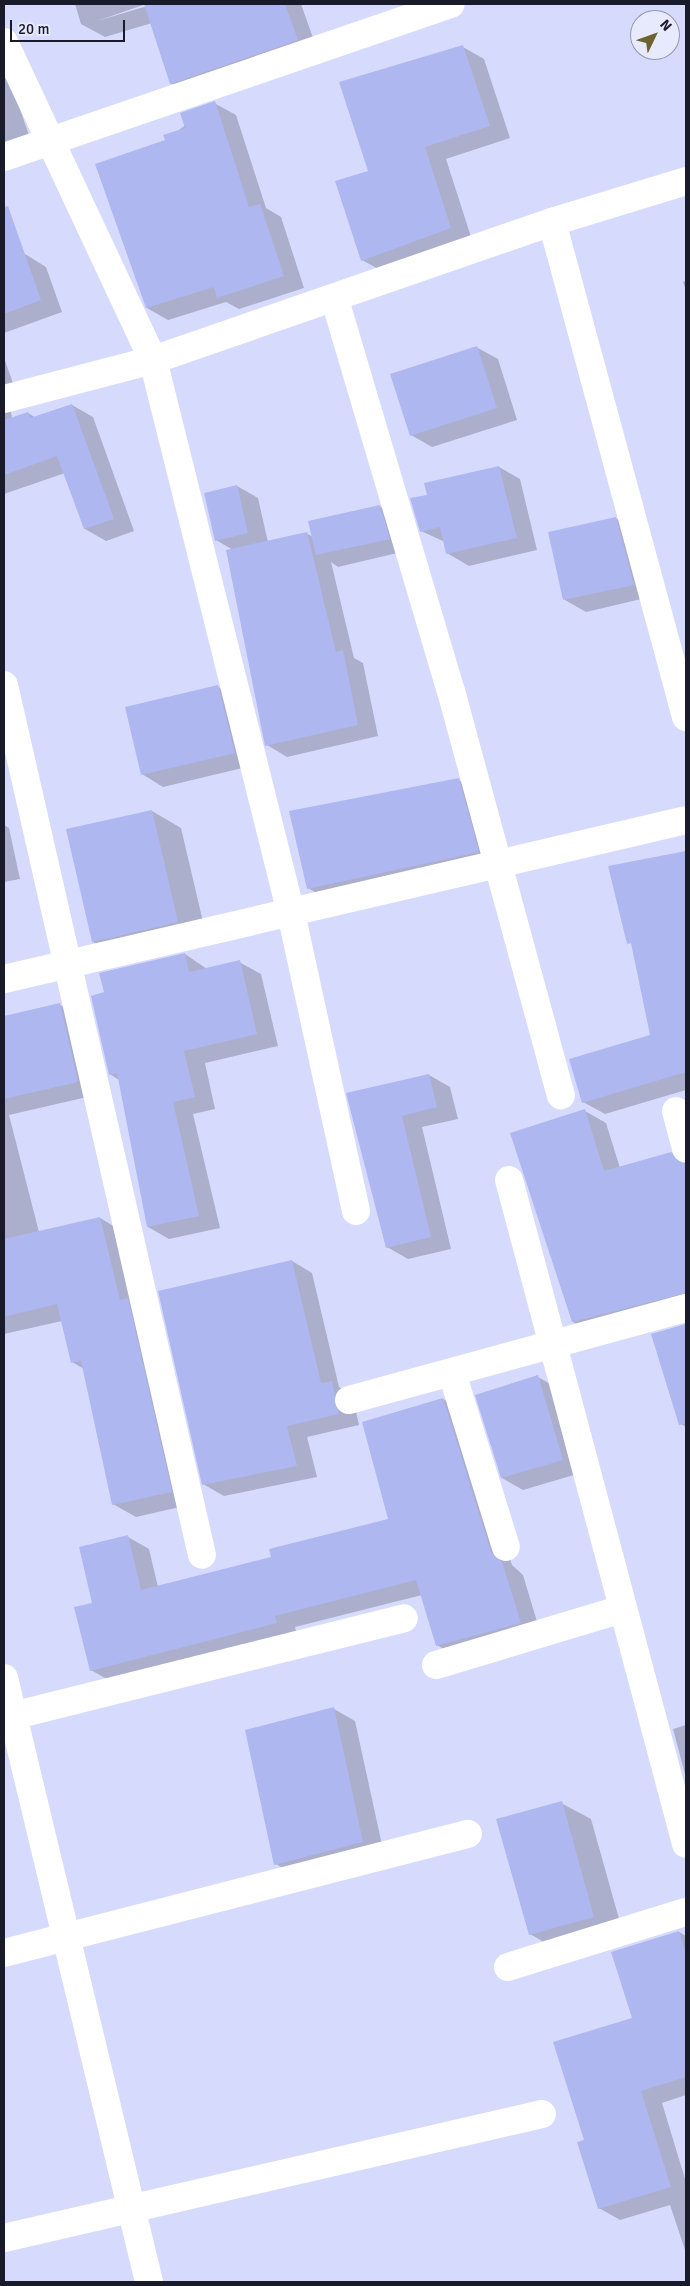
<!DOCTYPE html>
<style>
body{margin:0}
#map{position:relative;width:690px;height:2286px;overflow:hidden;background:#d6dbfe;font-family:Signika,sans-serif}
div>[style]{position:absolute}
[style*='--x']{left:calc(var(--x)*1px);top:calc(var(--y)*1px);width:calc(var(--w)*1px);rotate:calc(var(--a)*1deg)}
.shadow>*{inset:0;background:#0003}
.building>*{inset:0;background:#afb7f1}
.minor>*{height:28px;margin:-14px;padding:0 14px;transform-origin:14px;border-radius:14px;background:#fff}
span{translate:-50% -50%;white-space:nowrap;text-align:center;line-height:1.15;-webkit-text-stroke:4px #e7eafc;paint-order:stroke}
.frame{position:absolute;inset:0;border:5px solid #191b2a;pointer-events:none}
.north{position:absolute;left:630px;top:10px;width:50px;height:50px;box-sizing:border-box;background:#e7eafc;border:1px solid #9597a8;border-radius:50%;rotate:48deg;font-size:14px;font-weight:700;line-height:20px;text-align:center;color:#191b2a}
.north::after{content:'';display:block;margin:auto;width:18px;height:22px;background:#6d6330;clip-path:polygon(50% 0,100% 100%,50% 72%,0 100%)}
.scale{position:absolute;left:10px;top:20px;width:115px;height:22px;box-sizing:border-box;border:2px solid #191b2a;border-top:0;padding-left:6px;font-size:15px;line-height:18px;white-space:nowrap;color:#191b2a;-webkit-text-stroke:4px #e7eafc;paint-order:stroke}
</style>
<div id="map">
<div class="shadow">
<i style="clip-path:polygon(75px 4px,146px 4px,97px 21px,154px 4px,301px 4px,318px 52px,192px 95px,171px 83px,152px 23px,105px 37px,81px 24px)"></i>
<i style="clip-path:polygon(463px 47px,484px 59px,510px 138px,446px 159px,472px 240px,384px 272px,362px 260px,370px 171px)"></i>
<i style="clip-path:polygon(4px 63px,32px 144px,4px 154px)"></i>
<i style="clip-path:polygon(214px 103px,236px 115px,266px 208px,281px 217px,304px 288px,239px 309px,226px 302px,168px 320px,147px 308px,166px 140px)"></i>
<i style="clip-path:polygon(25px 254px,46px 267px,62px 312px,4px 333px,4px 261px)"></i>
<i style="clip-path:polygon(686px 281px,686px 291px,683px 282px)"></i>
<i style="clip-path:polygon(476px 347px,498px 359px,517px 420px,432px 447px,411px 435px)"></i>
<i style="clip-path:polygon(4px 358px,18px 397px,10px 407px,12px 419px,28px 413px,36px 418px,72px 405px,93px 417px,134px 531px,106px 541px,85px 529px,65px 473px,4px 494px)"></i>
<i style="clip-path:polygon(499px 467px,520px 479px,537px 550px,469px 566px,447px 553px,445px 542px,421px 531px,428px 496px)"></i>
<i style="clip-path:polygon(237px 486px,258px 498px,268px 542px,306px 533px,313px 537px,379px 506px,401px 519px,410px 550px,338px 567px,331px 562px,354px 658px,363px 663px,378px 736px,287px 757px,267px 745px,233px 550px,216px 540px)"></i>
<i style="clip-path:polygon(615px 518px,636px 530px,654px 596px,586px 612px,565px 600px,549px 533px)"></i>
<i style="clip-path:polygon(218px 687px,239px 699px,255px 765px,163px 787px,142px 774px)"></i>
<i style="clip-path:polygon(458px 780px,484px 794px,503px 866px,333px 903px,308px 888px,290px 812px)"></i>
<i style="clip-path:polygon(152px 811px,181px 828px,207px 939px,122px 958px,93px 942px)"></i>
<i style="clip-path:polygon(4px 825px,9px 828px,20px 879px,4px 882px)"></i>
<i style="clip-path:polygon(686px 852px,686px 1090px,605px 1114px,583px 1102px,651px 1036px,632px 945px,609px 867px)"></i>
<i style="clip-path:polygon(185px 954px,207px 969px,239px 962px,261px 974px,278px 1046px,205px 1063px,215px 1109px,193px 1114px,220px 1228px,169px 1239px,148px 1227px,119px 1080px,110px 1074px,105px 993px)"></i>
<i style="clip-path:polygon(60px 1005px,83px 1018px,100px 1094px,9px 1115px,39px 1232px,100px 1218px,122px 1231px,193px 1504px,136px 1517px,113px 1504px,84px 1369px,72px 1362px,62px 1321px,4px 1334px,4px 1019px)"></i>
<i style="clip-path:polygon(429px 1075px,450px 1087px,458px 1119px,422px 1127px,451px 1249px,408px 1259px,387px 1247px,348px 1094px)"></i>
<i style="clip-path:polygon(585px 1111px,606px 1123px,620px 1168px,670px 1153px,686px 1162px,686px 1310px,594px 1334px,573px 1322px)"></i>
<i style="clip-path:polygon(292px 1261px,312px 1273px,339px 1387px,352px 1394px,359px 1425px,307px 1437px,317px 1477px,224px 1496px,203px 1484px)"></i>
<i style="clip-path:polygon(686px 1324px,686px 1427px,679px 1423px,652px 1335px)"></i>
<i style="clip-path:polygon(538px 1377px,559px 1389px,584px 1472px,523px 1490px,502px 1478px)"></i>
<i style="clip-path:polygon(443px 1399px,464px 1411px,512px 1565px,523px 1575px,541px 1635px,458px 1657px,437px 1645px,422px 1595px,295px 1627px,297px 1635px,112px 1682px,91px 1670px,93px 1604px,128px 1537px,149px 1549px,158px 1587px,272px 1558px,390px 1520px)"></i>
<i style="clip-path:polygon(334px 1709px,355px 1721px,384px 1854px,297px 1877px,276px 1864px)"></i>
<i style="clip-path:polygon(686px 1725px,686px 1778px,673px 1729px)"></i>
<i style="clip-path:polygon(561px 1803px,591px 1819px,623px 1933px,559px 1951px,530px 1934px)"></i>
<i style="clip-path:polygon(679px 1932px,686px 1936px,686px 2095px,662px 2103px,686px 2182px,686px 2253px,670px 2205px,620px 2220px,599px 2208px,585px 2141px,633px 2019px)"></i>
</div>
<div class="building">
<i style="clip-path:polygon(144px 4px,285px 4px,298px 40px,170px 84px)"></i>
<i style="clip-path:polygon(463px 45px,490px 126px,425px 147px,451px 228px,361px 261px,335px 181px,368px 171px,339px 82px)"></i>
<i style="clip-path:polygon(215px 101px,249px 207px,260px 204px,284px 276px,217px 298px,214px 287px,146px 308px,95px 164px,165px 140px,163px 135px,185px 128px,180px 113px)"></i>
<i style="clip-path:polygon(8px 206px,41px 300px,4px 314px,4px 207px)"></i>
<i style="clip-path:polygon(477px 346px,497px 408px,410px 436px,390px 374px)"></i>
<i style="clip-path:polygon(72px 404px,114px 519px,84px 529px,57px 456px,4px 475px,4px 420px,28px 412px,30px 418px)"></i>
<i style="clip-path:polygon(499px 466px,517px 538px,446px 554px,440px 527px,420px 532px,410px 498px,427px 495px,424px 483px)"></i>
<i style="clip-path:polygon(237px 485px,248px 533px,215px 541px,204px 493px)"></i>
<i style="clip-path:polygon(380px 505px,390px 539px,316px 555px,308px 521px)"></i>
<i style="clip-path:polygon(616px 517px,634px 585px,563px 600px,548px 532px)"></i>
<i style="clip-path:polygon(307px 532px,336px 652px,343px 650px,358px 725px,265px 746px,226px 550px)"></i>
<i style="clip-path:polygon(218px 685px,235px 753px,141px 775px,125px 707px)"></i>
<i style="clip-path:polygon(459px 778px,479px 852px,307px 889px,289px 811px)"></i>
<i style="clip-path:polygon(152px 810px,178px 922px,92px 942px,66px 829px)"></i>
<i style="clip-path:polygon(686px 851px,686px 1072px,582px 1103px,569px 1059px,650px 1035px,631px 943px,627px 944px,608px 866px)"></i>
<i style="clip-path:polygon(185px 953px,189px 972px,240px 960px,257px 1034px,184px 1051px,195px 1097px,173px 1102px,199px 1216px,147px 1227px,117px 1073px,109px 1075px,91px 996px,104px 992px,99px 973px)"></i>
<i style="clip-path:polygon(60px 1003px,78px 1082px,4px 1099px,4px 1016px)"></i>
<i style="clip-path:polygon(429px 1074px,437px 1107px,402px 1116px,431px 1237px,386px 1248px,346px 1093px)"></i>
<i style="clip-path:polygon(585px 1109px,604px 1171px,671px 1152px,685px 1164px,686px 1293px,572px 1322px,510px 1133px)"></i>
<i style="clip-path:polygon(100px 1217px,120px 1300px,128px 1298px,172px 1492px,112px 1505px,81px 1361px,71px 1363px,57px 1304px,4px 1317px,4px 1239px)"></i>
<i style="clip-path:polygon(292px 1260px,321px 1383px,332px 1381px,339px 1414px,287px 1426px,297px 1466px,202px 1485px,158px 1291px)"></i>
<i style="clip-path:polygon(686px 1324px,686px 1424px,679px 1425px,651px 1334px)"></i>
<i style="clip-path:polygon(538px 1375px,563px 1460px,501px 1478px,475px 1395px)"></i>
<i style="clip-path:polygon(443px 1398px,491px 1552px,502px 1562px,521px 1623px,436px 1646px,416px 1580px,275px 1616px,277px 1623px,90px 1671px,74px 1607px,92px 1603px,79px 1547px,128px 1535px,141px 1590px,271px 1557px,269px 1549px,388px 1519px,362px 1422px)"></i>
<i style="clip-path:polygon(334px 1707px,363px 1842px,274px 1865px,245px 1730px)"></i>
<i style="clip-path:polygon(562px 1801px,594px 1917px,529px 1935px,496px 1819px)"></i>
<i style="clip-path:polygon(679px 1931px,686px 1954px,686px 2077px,641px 2091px,671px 2187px,598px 2209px,577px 2142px,584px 2140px,553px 2042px,632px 2018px,611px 1952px)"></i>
</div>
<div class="minor">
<i style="--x:4;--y:42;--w:351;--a:64.9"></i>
<i style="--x:153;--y:360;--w:570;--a:75.99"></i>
<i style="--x:291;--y:913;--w:305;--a:77.7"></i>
<i style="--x:4;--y:157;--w:472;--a:-18.9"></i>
<i style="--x:552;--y:222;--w:513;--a:74.85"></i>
<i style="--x:335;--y:300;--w:408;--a:73.5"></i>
<i style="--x:451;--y:691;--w:419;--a:74.8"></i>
<i style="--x:4;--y:399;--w:154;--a:-14.7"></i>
<i style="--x:153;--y:360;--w:422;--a:-19.1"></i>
<i style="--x:552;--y:222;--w:140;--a:-17"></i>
<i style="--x:4;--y:685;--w:892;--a:77.18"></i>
<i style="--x:4;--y:979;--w:700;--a:-13.12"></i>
<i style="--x:676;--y:1111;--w:39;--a:75"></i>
<i style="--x:509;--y:1180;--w:687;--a:75.07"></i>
<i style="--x:452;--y:1373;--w:182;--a:72.8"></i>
<i style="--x:349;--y:1400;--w:349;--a:-15.3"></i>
<i style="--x:436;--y:1665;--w:195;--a:-16.7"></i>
<i style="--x:4;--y:1678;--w:621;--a:76.5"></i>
<i style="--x:4;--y:1718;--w:412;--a:-14"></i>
<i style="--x:4;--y:1953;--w:479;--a:-14.4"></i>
<i style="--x:508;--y:1967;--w:186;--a:-17.2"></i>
<i style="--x:4;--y:2238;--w:552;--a:-12.98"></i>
</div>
<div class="frame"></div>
<div class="north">N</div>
<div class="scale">20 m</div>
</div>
